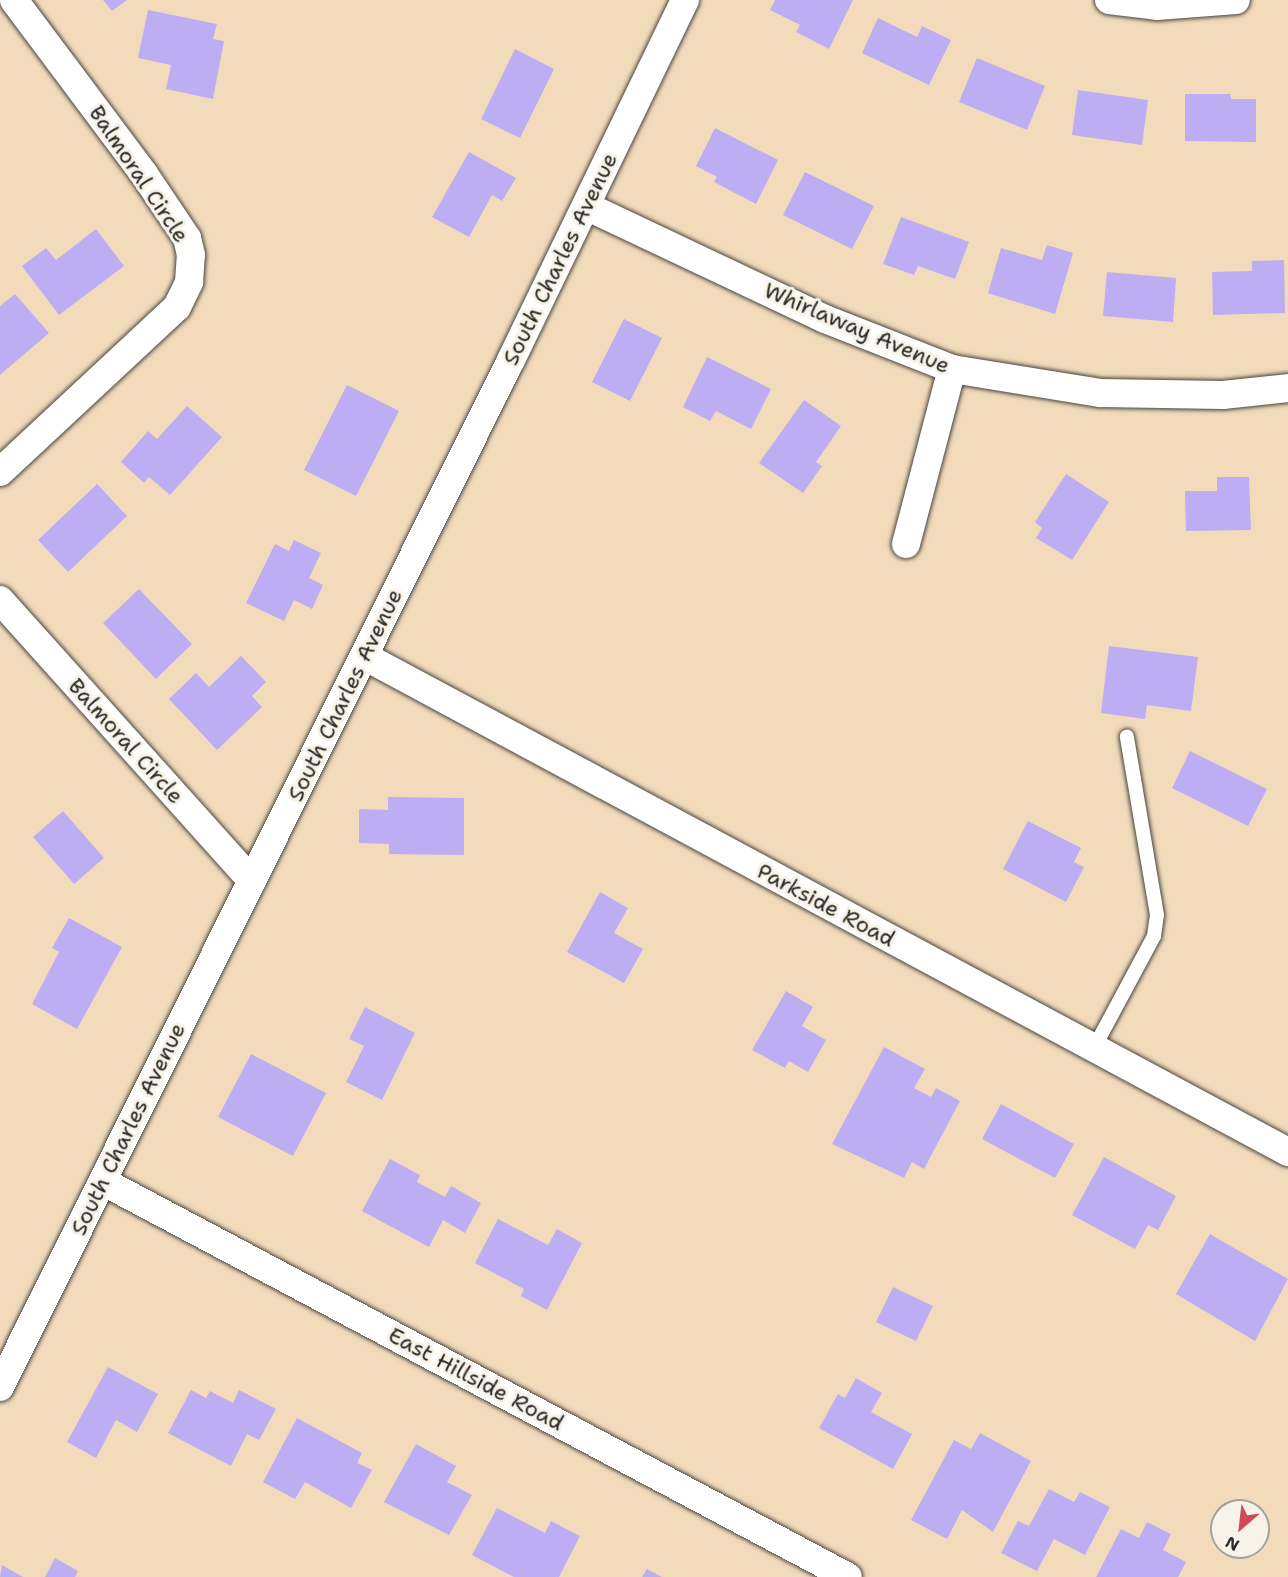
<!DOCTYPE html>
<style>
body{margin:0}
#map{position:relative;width:1288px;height:1577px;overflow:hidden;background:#f2dbbb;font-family:"Shantell Sans",sans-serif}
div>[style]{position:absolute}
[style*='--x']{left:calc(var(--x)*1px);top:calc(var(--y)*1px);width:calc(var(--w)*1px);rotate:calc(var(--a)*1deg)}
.building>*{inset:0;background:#bdaef4}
.roads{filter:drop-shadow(0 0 2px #494541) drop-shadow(0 0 2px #494541)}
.service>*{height:14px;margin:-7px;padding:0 7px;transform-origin:7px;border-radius:7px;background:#fff}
.minor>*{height:28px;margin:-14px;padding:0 14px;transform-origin:14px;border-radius:14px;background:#fff}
span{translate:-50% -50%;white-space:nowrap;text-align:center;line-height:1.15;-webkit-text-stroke:6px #f7f3e8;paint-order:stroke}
.street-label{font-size:22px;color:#2b2b2b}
.north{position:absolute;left:1210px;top:1499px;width:60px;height:60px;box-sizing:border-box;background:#f7f3e8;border:2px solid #a5a39c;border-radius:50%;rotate:208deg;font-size:16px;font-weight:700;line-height:24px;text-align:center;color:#2b2b2b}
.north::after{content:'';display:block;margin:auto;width:21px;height:27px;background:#d1495b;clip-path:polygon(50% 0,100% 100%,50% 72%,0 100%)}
</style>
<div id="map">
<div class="building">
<i style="clip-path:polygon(103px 0,127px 0,112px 11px)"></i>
<i style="clip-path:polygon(775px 0,853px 0,829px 49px,796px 32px,800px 25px,770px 10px)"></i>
<i style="clip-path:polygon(148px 10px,217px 24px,213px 39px,224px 41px,213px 99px,166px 89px,171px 65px,138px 58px)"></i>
<i style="clip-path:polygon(878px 18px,917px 37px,922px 26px,951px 40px,929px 85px,862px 53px)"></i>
<i style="clip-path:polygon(515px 49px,554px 69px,520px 138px,481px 119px)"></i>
<i style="clip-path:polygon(977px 58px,1045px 86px,1027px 130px,959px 102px)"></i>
<i style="clip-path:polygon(1078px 90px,1148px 100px,1142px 145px,1072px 135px)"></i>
<i style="clip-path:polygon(1185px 94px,1230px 94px,1231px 99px,1256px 99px,1256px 142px,1185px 141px)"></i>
<i style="clip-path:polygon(715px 128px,778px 160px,756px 204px,714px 182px,717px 177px,696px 166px)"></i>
<i style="clip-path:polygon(469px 152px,516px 178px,502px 201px,492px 195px,469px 237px,432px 217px)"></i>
<i style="clip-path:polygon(805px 172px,874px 206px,852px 249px,783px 215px)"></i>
<i style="clip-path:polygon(901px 217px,969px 242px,955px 279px,918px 266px,914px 275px,883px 264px)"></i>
<i style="clip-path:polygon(96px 229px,124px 266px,59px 315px,22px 266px,46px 248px,56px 260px)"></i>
<i style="clip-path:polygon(1047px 245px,1073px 253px,1055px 314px,988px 293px,1001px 248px,1042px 260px)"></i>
<i style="clip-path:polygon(1284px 260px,1285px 313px,1213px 315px,1212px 272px,1252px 271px,1252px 261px)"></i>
<i style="clip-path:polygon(1107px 272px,1176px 278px,1173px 322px,1103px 316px)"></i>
<i style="clip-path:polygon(15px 294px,49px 333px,0 375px,0 306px)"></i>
<i style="clip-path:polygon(624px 319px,662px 338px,630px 401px,592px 382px)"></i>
<i style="clip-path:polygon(707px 357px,771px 389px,751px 429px,716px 411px,710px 421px,683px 407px)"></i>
<i style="clip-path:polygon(347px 385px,399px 411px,356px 496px,304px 470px)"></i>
<i style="clip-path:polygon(804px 400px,841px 426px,816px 462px,822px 466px,803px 493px,759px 463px)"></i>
<i style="clip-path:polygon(187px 406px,222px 437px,170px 495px,149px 477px,144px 483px,121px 462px,148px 431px,157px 439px)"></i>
<i style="clip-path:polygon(1066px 474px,1109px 502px,1072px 560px,1036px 538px,1042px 528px,1035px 522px)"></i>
<i style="clip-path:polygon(1217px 477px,1249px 477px,1251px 530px,1186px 531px,1185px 491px,1217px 491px)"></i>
<i style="clip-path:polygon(97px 484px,127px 516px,68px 572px,38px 540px)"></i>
<i style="clip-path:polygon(294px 540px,321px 553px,309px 578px,323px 585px,312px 609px,294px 600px,284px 621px,246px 603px,275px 544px,289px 551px)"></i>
<i style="clip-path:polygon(139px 589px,192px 644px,156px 679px,103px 623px)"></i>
<i style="clip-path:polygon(1109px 646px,1198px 657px,1191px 711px,1147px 705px,1145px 719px,1101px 713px)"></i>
<i style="clip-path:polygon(241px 656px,266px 682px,252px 696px,262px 707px,217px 750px,169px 699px,196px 673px,209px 687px)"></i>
<i style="clip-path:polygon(1190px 751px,1267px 789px,1248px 826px,1172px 788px)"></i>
<i style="clip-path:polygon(388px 797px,464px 798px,464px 855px,389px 854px,389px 844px,359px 843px,359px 809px,388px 810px)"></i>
<i style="clip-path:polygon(63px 811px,104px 858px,74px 884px,33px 837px)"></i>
<i style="clip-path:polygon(1028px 821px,1081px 848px,1074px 862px,1084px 867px,1066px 902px,1003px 869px)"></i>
<i style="clip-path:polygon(600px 892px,628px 908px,614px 933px,643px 949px,624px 983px,567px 952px)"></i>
<i style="clip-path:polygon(69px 918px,122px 947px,77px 1029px,32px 1004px,59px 952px,52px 948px)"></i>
<i style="clip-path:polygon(786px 991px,813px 1007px,802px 1026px,826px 1040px,808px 1072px,789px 1061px,785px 1068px,752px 1050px)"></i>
<i style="clip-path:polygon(365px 1007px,415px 1033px,382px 1100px,346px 1082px,364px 1046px,349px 1039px)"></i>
<i style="clip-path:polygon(884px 1047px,925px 1069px,914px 1088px,931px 1097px,936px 1088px,960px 1101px,924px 1169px,912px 1162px,904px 1178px,832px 1144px)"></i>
<i style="clip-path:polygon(251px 1054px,326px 1093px,293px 1156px,218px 1117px)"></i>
<i style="clip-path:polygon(1001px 1104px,1074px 1144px,1055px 1178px,982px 1139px)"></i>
<i style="clip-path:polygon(1104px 1157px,1176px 1196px,1158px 1230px,1148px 1225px,1135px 1249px,1072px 1215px)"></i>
<i style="clip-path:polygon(390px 1159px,420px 1175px,417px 1182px,445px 1197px,451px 1186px,481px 1203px,465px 1233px,443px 1220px,429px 1247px,362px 1211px)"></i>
<i style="clip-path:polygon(498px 1219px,548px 1245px,557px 1229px,582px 1243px,547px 1310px,521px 1296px,524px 1289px,475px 1263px)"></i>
<i style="clip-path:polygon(1210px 1234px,1288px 1279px,1255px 1341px,1176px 1294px)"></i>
<i style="clip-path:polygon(893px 1287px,933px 1306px,916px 1341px,876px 1322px)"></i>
<i style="clip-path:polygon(108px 1367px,158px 1394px,137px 1432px,116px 1420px,96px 1458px,67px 1442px)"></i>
<i style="clip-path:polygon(856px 1378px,882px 1393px,871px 1412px,912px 1434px,893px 1469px,819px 1428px,838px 1394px,845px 1398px)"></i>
<i style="clip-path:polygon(191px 1390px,206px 1398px,210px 1391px,233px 1403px,239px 1390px,276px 1409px,259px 1440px,247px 1434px,231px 1466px,168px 1433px)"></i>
<i style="clip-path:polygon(297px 1418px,362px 1453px,357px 1463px,372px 1470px,351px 1508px,305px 1482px,295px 1499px,263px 1482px)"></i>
<i style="clip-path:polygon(980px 1433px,1031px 1461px,993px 1532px,962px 1510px,947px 1539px,911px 1520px,954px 1440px,971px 1449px)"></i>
<i style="clip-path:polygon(416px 1444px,456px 1466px,447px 1482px,472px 1495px,449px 1535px,384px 1502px)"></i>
<i style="clip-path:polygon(1049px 1489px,1074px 1502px,1080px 1492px,1110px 1507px,1085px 1555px,1054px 1539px,1037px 1571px,1001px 1553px,1018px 1521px,1029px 1526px)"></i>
<i style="clip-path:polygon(497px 1508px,545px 1533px,551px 1521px,580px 1536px,559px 1577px,514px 1577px,472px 1555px)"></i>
<i style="clip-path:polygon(1147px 1522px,1171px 1534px,1163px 1550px,1186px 1562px,1178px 1577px,1096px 1577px,1121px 1529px,1139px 1538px)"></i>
<i style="clip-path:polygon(55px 1558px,78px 1571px,75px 1577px,45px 1577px)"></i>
<i style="clip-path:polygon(2px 1565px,23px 1577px,0 1577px)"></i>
<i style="clip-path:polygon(647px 1569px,662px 1577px,642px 1577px)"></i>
</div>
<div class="roads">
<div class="service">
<i style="--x:1094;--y:1048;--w:127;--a:-61.8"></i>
<i style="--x:1154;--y:936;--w:21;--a:-82"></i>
<i style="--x:1157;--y:915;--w:181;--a:-99.6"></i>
</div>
<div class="minor">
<i style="--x:1109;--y:0;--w:48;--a:7.1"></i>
<i style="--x:1157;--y:6;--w:79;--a:-4.3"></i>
<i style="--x:586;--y:206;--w:264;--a:25.3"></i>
<i style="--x:825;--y:319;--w:136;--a:21.5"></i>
<i style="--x:952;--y:369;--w:151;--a:9.2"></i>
<i style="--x:1101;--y:393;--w:122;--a:0.9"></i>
<i style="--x:1223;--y:395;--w:65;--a:-6.1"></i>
<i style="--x:0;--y:472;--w:242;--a:-43"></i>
<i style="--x:177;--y:307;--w:28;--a:-64"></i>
<i style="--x:189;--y:282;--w:27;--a:-86"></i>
<i style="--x:191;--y:255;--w:17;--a:-103"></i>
<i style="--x:187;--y:238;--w:77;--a:-123.9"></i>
<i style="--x:144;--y:174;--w:217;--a:-126.8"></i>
<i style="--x:906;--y:544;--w:181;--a:-75.3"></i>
<i style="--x:0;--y:600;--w:377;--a:48.1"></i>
<i style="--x:364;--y:656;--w:1049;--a:28.23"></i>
<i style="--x:104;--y:1182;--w:842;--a:27.96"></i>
<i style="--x:0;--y:1387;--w:1147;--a:-63.55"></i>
<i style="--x:511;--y:360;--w:400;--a:-64.2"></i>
</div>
</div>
<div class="street-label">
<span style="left:139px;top:174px;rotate:56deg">Balmoral Circle</span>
<span style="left:560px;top:259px;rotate:-64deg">South Charles Avenue</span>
<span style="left:857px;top:328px;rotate:23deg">Whirlaway Avenue</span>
<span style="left:345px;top:695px;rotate:-64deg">South Charles Avenue</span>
<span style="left:126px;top:741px;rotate:48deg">Balmoral Circle</span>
<span style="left:826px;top:905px;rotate:28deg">Parkside Road</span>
<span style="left:128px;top:1129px;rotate:-64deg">South Charles Avenue</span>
<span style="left:476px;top:1379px;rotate:28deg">East Hillside Road</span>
</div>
<div class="north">N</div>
</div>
